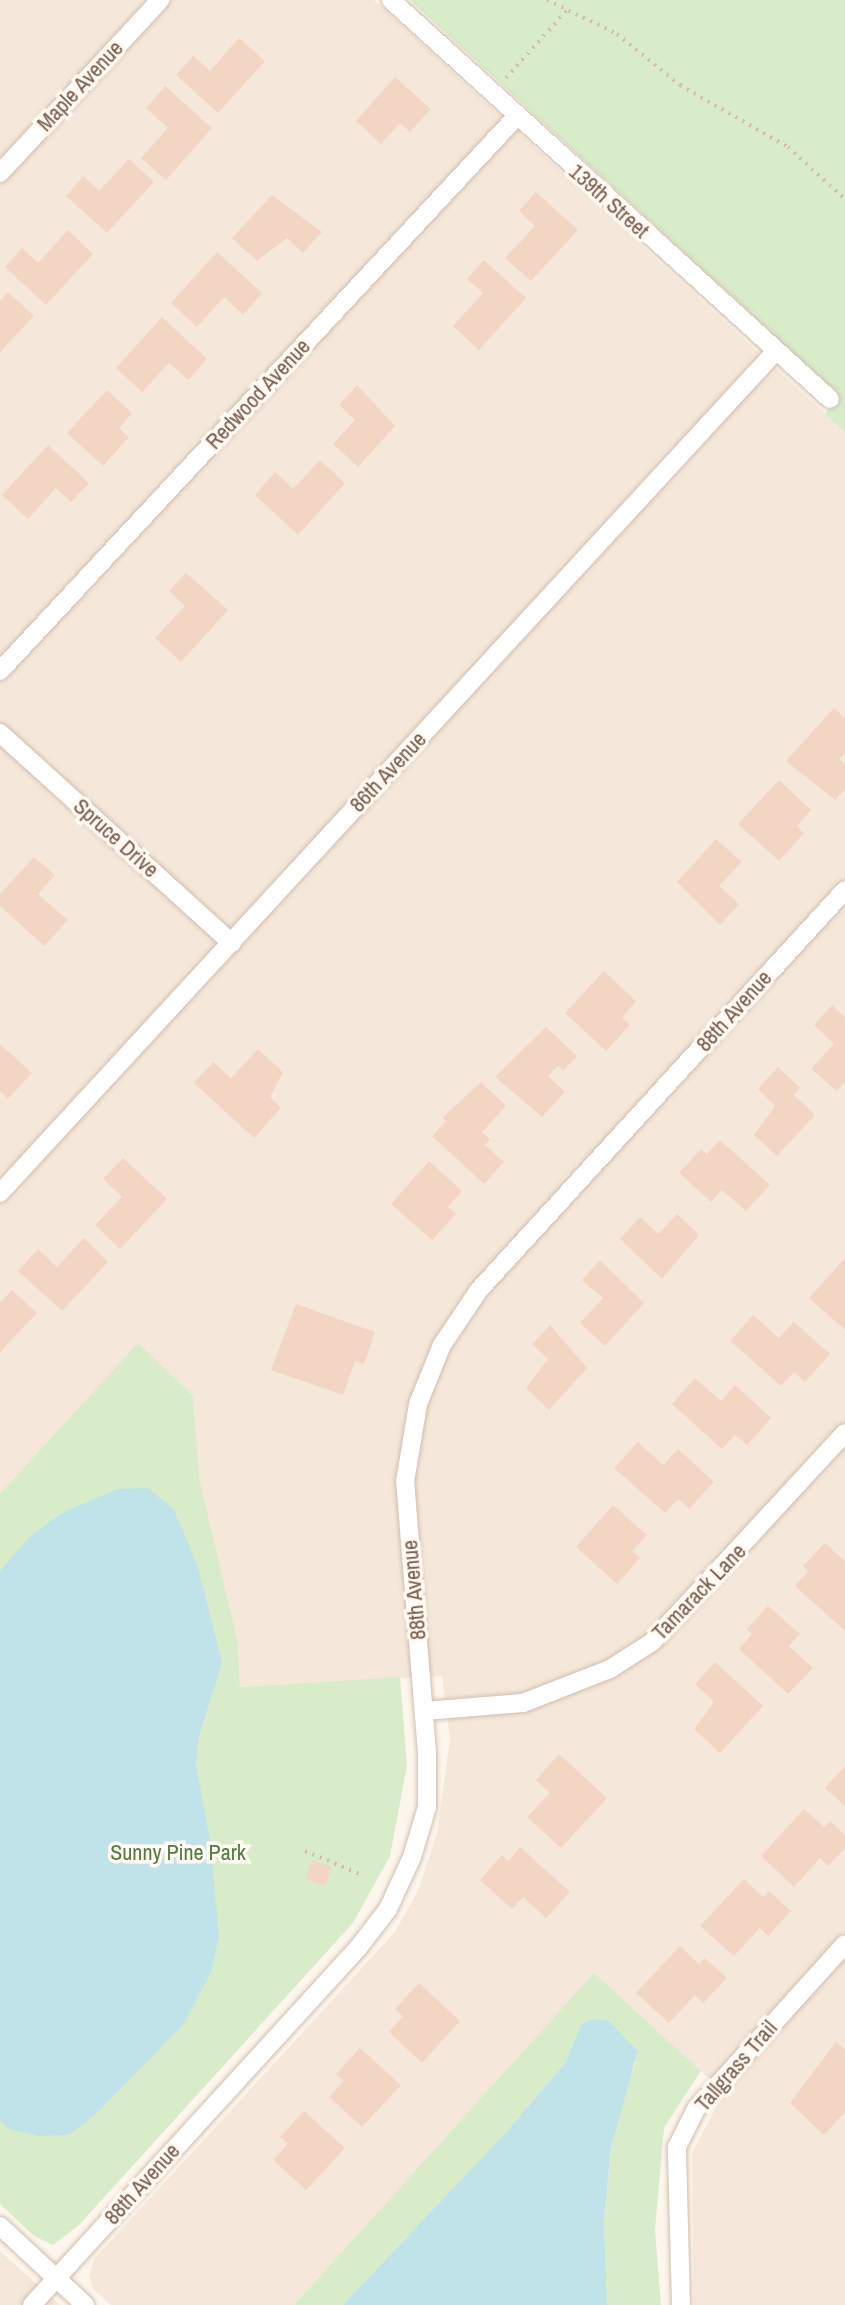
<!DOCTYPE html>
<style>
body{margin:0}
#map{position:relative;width:845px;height:2305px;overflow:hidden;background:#fdf6ec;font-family:"Archivo Narrow",sans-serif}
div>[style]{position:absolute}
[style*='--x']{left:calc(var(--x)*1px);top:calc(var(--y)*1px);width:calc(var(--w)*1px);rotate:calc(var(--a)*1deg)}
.residential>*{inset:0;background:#f5e8da}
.green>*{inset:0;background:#d8ecc9}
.water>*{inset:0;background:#bfe3e8}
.building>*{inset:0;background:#f3d5c3}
.path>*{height:4px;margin-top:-2px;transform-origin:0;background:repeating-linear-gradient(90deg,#d9b8a5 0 2px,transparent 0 8px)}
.roads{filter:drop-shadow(0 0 2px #d1beb0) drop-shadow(0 0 2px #d1beb0)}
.minor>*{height:18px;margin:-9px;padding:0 9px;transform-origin:9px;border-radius:9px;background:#fff}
span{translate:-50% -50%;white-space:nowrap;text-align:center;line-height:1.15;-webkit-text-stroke:7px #fffaf3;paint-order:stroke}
.street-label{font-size:22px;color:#7a5c4d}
.park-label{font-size:22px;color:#537a41}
</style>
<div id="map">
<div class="residential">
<i style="clip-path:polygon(0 0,374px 0,845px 432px,845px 2305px,694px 2305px,692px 2153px,724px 2092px,594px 1974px,294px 2305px,111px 2305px,93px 2289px,89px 2276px,94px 2259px,394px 1933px,418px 1891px,437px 1833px,450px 1738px,442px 1676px,240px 1687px,238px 1643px,200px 1481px,193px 1397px,0 1494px)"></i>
<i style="clip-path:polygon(0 2251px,60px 2305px,0 2305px)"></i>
</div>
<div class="green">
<i style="clip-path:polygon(410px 0,845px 0,845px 432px,825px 414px,838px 394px)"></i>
<i style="clip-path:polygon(138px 1343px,193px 1396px,200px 1481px,238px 1643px,240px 1687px,400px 1677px,407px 1766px,390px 1856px,353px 1923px,79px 2225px,53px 2245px,34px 2236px,0 2204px,0 1494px)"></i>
<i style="clip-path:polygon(594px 1973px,701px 2071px,664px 2128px,655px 2230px,661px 2305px,607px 2305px,604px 2220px,611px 2147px,617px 2110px,636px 2063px,593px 2019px,582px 2023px,565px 2063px,507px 2131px,352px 2296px,343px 2305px,294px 2305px)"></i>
</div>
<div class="water">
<i style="clip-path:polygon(148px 1488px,174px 1510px,197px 1564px,222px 1663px,198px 1739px,196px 1765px,210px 1841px,219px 1936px,211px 1972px,183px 2025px,95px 2115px,69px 2135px,40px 2136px,9px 2129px,0 2121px,0 1571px,28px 1538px,62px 1513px,117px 1489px)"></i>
<i style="clip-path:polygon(593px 2019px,609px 2021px,638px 2051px,611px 2147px,604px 2220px,607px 2305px,343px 2305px,507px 2131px,565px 2063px,582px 2023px)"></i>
</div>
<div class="building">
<i style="clip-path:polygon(239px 38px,265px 61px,218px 113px,176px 75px,193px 56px,210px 71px)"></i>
<i style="clip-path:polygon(395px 77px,431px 109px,410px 132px,400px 123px,381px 144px,356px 121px)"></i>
<i style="clip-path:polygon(165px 86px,212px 128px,166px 180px,141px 158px,168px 128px,146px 108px)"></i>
<i style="clip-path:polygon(129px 159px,154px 182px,107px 233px,66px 196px,83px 176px,99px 191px)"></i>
<i style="clip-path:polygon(536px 192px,578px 230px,531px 281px,505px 258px,535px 226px,519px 211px)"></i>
<i style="clip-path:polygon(272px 195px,322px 232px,303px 253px,287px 238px,257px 261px,232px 238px)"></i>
<i style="clip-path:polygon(68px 230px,93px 254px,46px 305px,5px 267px,22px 248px,38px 263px)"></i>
<i style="clip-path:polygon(217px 252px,262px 293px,243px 315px,224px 297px,197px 327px,171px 303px)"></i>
<i style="clip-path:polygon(484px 260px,526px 298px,479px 350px,453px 326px,483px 293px,467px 279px)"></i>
<i style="clip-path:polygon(8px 292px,34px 316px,0 352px,0 301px)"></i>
<i style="clip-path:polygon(162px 317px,207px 359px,188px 380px,169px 363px,142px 392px,116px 368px)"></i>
<i style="clip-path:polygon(357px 385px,395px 426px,358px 467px,333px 444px,355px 420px,339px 405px)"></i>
<i style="clip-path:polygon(107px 390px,132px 413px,119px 428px,129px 437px,103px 466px,67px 433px)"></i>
<i style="clip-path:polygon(48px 445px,89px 483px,71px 502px,56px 488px,28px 519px,2px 495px)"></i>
<i style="clip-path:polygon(320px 460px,345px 483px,298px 535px,255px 495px,275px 472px,293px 489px)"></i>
<i style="clip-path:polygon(186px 573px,228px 610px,181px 662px,155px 638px,185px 606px,169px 591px)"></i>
<i style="clip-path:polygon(834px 708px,845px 718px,845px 753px,839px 759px,845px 764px,845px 789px,835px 800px,786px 761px)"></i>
<i style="clip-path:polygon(779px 780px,811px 810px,797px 826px,804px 833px,779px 861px,738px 824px)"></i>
<i style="clip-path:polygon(716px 839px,742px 862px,719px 886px,739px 904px,720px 925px,677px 882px)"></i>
<i style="clip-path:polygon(34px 857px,55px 875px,38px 894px,68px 920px,44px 946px,0 906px,0 894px)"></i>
<i style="clip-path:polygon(604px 971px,636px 1001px,622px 1018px,630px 1025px,606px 1051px,565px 1013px)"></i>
<i style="clip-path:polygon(832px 1005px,845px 1017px,845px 1082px,837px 1091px,811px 1069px,834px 1044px,814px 1025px)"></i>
<i style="clip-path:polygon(546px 1027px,577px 1056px,563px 1071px,558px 1066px,548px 1076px,565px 1092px,542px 1117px,495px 1077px)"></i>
<i style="clip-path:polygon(0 1044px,32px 1073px,8px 1099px,0 1091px)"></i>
<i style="clip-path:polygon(258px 1049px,283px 1072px,270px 1097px,281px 1108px,254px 1138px,194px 1083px,213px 1062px,231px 1078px)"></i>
<i style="clip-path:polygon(778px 1067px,800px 1088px,794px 1095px,815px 1115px,777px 1156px,754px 1135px,775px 1106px,758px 1089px)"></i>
<i style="clip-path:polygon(481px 1082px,506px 1106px,482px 1132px,490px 1139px,485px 1145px,504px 1162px,484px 1184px,432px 1136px,446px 1121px,443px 1117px)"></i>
<i style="clip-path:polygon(720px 1140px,770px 1185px,746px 1211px,722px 1190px,711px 1202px,679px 1173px,701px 1149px,707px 1154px)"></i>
<i style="clip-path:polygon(123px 1158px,167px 1199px,120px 1249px,95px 1225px,122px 1197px,103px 1179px)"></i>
<i style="clip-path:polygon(429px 1161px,462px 1191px,448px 1207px,456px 1214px,432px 1240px,391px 1204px)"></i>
<i style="clip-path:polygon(677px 1214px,699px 1235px,662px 1279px,620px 1239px,640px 1217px,658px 1234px)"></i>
<i style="clip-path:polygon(84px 1238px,108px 1262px,62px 1311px,18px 1271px,38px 1249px,57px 1267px)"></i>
<i style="clip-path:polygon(845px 1258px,845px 1330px,809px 1298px)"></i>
<i style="clip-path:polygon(600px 1260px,644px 1303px,605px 1346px,580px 1323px,603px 1298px,582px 1280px)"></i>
<i style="clip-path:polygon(12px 1290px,37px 1313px,0 1352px,0 1303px)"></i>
<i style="clip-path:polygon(296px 1304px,375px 1332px,364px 1364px,355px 1361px,343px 1395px,271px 1370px)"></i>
<i style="clip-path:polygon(753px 1315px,779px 1338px,794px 1322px,830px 1354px,805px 1382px,794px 1372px,781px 1386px,730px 1341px)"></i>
<i style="clip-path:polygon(550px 1325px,587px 1368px,549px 1410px,526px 1388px,548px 1359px,532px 1344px)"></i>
<i style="clip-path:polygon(695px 1378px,721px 1401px,735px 1385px,771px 1418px,747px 1445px,735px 1435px,722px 1449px,672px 1404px)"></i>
<i style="clip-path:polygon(638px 1442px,663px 1465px,678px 1449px,714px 1482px,689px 1509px,678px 1499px,665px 1513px,614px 1468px)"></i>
<i style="clip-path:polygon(613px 1505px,647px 1535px,632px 1551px,640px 1558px,617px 1584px,576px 1547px)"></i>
<i style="clip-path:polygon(825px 1543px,845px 1561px,845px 1631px,795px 1586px,808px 1571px,803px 1566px)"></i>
<i style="clip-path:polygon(768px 1606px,800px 1634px,789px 1646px,813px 1668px,788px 1694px,739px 1649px,752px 1634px,747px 1629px)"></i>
<i style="clip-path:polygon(715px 1662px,763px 1706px,720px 1753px,694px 1729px,714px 1702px,695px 1684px)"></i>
<i style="clip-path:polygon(559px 1754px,607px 1798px,561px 1848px,527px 1817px,550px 1793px,536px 1780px)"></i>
<i style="clip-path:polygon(845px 1766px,845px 1806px,825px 1788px)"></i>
<i style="clip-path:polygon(804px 1809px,824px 1827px,830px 1821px,845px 1835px,845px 1848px,828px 1866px,820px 1858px,794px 1887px,761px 1856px)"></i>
<i style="clip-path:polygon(520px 1847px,570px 1892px,546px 1918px,523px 1897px,512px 1909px,480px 1880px,502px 1855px,508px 1861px)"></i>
<i style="clip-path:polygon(312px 1860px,332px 1867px,325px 1886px,305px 1879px)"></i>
<i style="clip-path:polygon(744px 1879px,763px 1897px,769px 1891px,791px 1911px,768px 1936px,760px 1928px,734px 1956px,700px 1926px)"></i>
<i style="clip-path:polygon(680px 1946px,699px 1964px,705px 1958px,727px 1978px,703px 2003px,695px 1995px,669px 2023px,636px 1993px)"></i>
<i style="clip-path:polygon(419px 1983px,460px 2021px,422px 2063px,389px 2032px,403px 2016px,395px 2009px)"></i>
<i style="clip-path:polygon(836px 2042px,845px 2050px,845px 2112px,824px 2135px,790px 2103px)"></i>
<i style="clip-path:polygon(360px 2048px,401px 2085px,362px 2127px,329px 2097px,344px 2081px,336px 2074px)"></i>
<i style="clip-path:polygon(304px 2111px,345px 2148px,306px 2190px,273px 2160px,288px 2144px,280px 2137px)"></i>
</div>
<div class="path">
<i style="--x:547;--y:0;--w:78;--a:25.9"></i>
<i style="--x:617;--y:34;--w:81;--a:39"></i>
<i style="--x:680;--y:85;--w:125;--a:29.9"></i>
<i style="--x:788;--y:147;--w:77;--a:42.4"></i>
<i style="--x:506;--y:78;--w:91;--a:-48.1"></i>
<i style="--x:305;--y:1851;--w:62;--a:22.8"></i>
</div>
<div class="roads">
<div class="minor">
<i style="--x:391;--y:0;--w:593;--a:42.27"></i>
<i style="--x:0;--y:173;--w:236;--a:-47.2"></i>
<i style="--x:0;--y:671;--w:757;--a:-47.03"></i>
<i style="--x:0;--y:733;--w:313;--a:42.2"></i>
<i style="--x:0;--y:1193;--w:1145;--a:-47.34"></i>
<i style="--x:424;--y:1711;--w:99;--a:-4.6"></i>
<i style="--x:523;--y:1703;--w:93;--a:-21.3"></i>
<i style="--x:610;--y:1669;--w:50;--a:-32.7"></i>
<i style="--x:652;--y:1642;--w:284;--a:-47.3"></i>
<i style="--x:0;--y:2226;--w:116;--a:42.9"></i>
<i style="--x:32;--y:2305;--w:483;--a:-47.6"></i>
<i style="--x:358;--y:1948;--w:49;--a:-52.4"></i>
<i style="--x:388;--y:1909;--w:57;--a:-65.2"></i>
<i style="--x:412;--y:1857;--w:52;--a:-73.3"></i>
<i style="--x:427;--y:1807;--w:54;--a:-90"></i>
<i style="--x:427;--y:1753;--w:272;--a:-94.6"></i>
<i style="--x:405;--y:1482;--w:79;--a:-80.5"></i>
<i style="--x:418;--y:1404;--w:64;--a:-67.9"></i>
<i style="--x:442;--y:1345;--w:66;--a:-56.1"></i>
<i style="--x:479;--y:1290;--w:542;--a:-47.54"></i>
<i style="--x:681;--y:2305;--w:158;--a:-91.5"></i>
<i style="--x:677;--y:2147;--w:42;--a:-63.4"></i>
<i style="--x:696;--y:2109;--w:222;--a:-47.9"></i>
</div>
</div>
<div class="street-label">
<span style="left:80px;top:86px;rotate:-47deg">Maple Avenue</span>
<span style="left:609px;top:201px;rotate:42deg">139th Street</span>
<span style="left:258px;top:394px;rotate:-47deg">Redwood Avenue</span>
<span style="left:388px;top:772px;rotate:-47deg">86th Avenue</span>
<span style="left:116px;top:838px;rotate:42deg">Spruce Drive</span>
<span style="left:734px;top:1011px;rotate:-48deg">88th Avenue</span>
<span style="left:414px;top:1590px;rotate:-95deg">88th Avenue</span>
<span style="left:699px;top:1592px;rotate:-46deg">Tamarack Lane</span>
<span style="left:736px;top:2066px;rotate:-49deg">Tallgrass Trail</span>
<span style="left:142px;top:2184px;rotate:-48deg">88th Avenue</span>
</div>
<div class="park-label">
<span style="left:178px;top:1853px">Sunny Pine Park</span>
</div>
</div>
